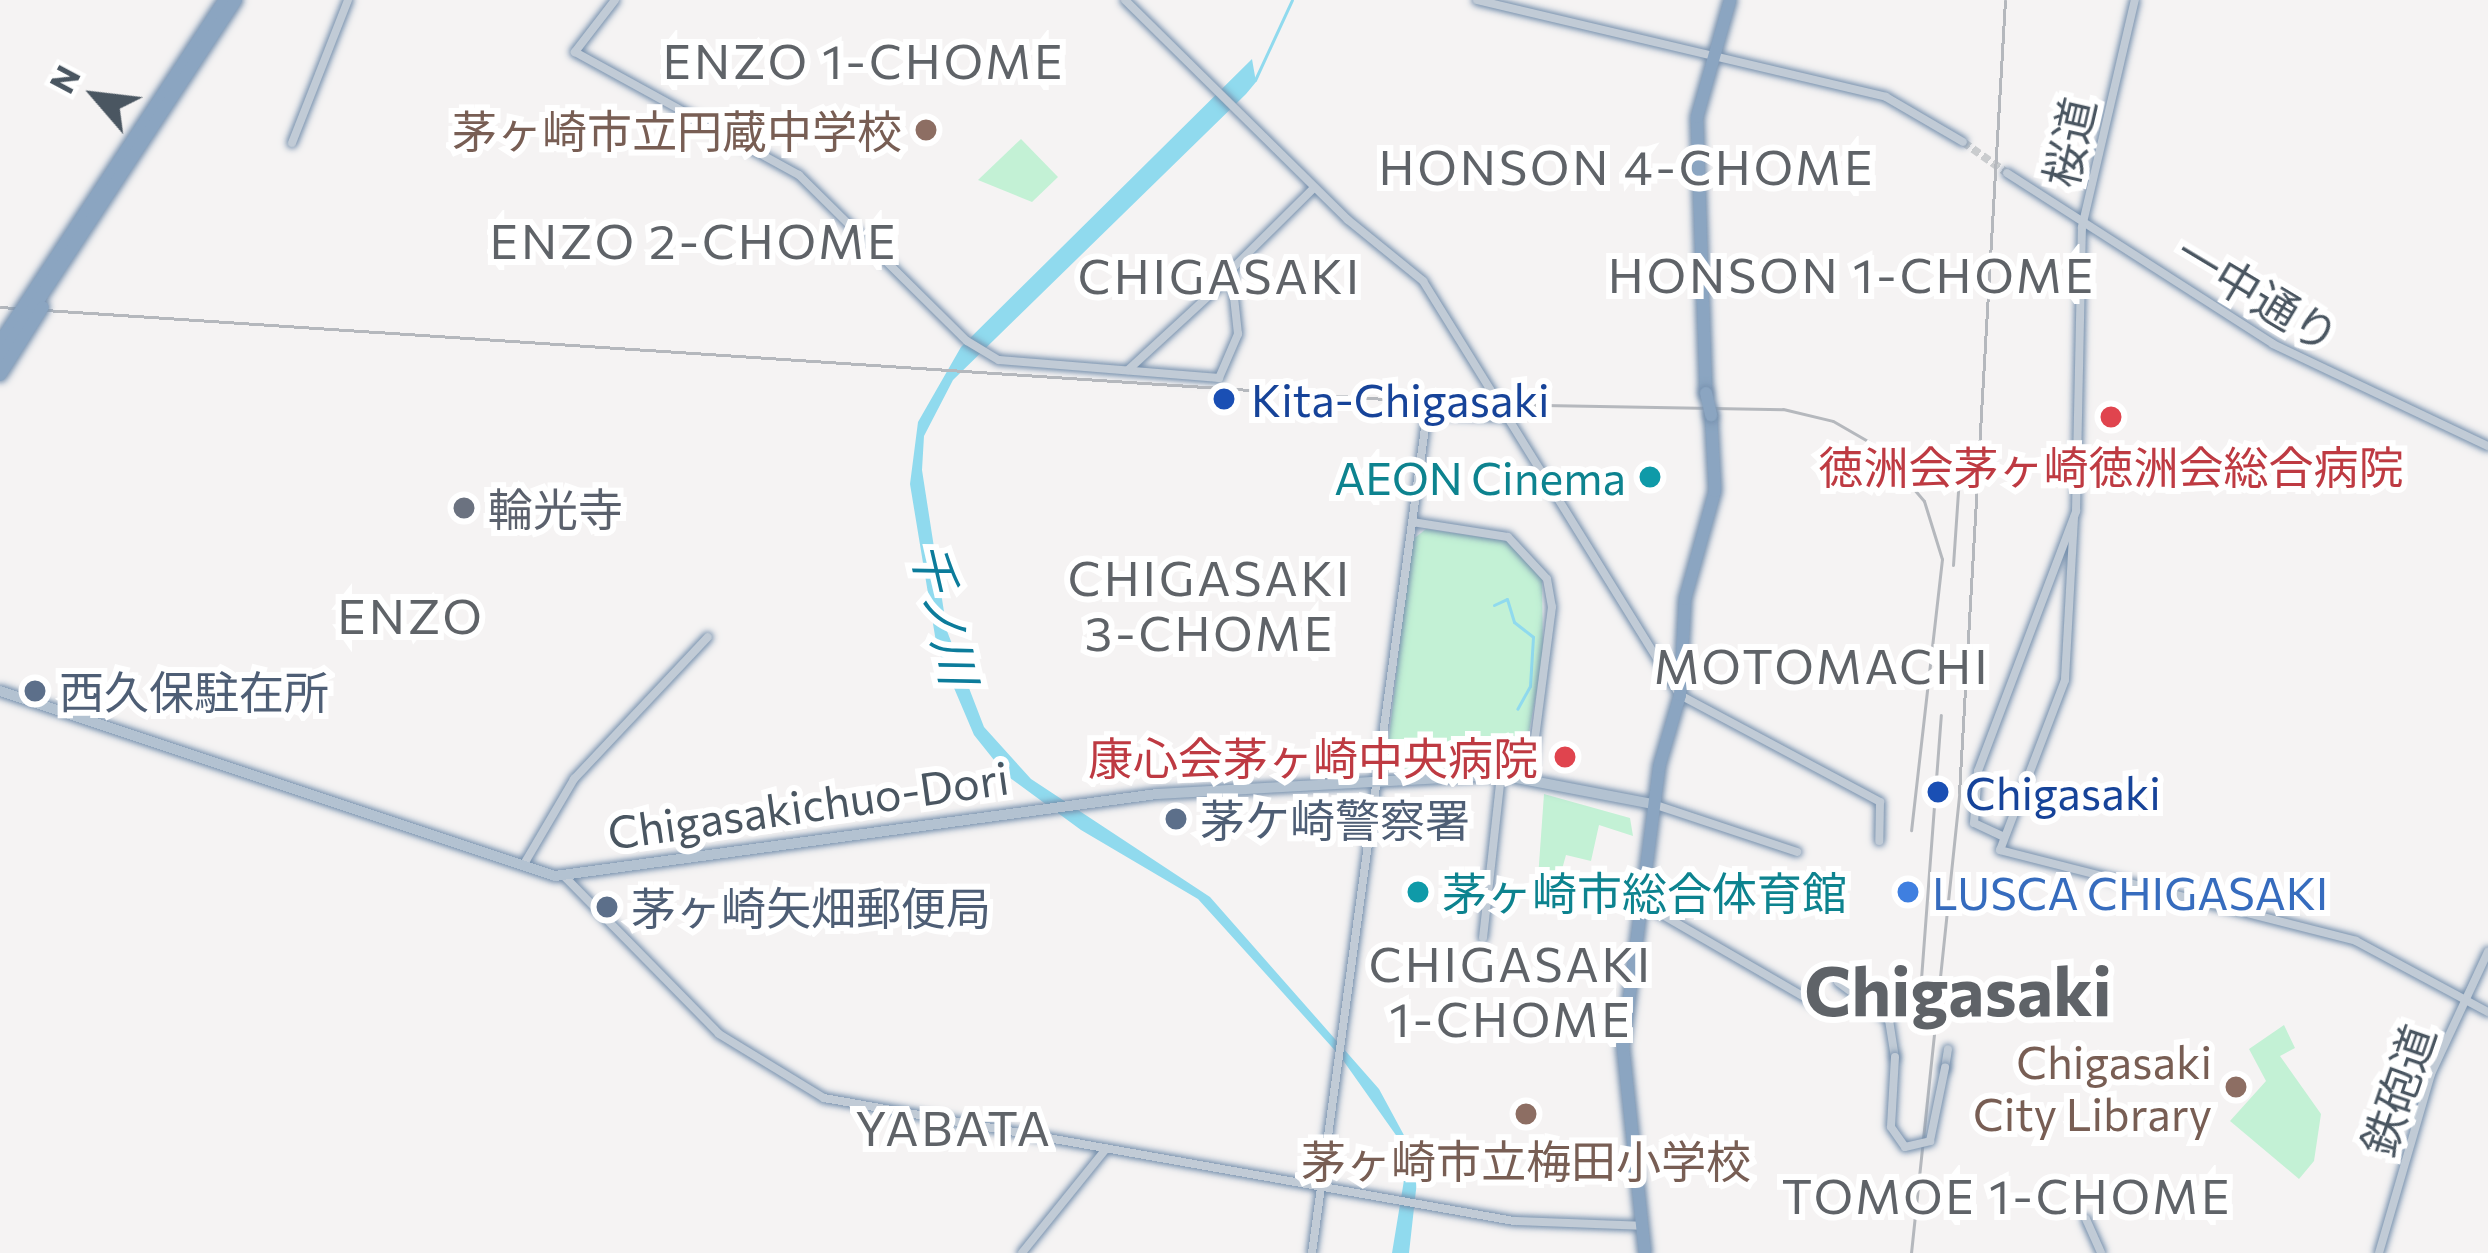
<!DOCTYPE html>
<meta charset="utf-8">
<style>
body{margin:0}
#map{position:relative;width:2488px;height:1253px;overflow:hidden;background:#f5f3f3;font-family:Commissioner,"Noto Sans JP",sans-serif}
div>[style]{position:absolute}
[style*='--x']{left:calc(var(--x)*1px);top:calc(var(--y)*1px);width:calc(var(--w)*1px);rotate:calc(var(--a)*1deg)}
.green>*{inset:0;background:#c3f1d5}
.water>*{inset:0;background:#90daee}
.stream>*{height:3px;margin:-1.5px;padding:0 1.5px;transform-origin:1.5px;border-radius:1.5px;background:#90daee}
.secondary-tunnel>*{height:8px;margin-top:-4px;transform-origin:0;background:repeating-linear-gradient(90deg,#caccce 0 8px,transparent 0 12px)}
.roads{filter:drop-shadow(0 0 3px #7690ad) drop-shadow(0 0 3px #7690ad)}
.secondary>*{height:8px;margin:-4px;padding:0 4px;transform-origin:4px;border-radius:4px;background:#c1cbd6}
.primary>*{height:10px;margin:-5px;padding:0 5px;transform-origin:5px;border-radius:5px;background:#b3c2d1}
.highway>*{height:12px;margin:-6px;padding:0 6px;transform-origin:6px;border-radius:6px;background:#8ba5c1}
.rail>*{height:3px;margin:-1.5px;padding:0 1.5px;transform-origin:1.5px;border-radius:1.5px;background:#b5b8bd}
.bridges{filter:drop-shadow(0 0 3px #7690ad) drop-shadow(0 0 3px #7690ad)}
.secondary-bridge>*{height:8px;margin:-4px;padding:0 4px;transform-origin:4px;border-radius:4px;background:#c1cbd6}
.highway-bridge>*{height:12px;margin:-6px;padding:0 6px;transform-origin:6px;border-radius:6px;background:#8ba5c1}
.dots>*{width:33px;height:33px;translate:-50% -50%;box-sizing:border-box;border:6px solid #fff;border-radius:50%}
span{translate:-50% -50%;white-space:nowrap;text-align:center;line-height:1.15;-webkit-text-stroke:12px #fff;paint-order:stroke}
.education-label{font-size:45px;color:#785e54}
.right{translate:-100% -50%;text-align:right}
.street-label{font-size:45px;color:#4a5661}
.transit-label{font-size:45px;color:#164399}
.left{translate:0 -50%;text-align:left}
.health-label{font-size:45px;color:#be3a42}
.culture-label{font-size:45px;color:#0d838f}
.worship-label{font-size:45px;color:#5b616d}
.service-label{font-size:45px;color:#4e5e75}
.shop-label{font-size:45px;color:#366cbe}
.neighbourhood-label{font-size:48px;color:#5f6368;letter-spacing:3px}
.water-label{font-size:48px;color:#0c7c9b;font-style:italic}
.town-label{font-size:69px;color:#5f6368;font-weight:700}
.north{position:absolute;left:36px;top:36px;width:120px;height:120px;-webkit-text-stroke:9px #fff;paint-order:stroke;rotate:298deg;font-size:33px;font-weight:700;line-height:48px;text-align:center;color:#4a5661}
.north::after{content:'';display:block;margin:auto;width:42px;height:54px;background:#4a5661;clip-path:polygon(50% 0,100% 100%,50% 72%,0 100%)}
</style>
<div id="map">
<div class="green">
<i style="clip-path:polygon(1021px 139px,1058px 177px,1032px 202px,978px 180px)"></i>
<i style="clip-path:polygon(1426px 529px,1507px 541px,1542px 573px,1543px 657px,1523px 764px,1397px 769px,1387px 754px,1412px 540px)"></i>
<i style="clip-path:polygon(1544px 794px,1630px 818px,1633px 836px,1599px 825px,1591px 861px,1566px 855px,1559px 880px,1538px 878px)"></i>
<i style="clip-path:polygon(2284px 1025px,2295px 1048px,2280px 1056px,2321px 1114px,2314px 1161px,2299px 1179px,2230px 1121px,2266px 1081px,2249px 1049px)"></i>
</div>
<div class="water">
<i style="clip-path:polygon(1252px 59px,1256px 82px,1246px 94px,953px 380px,924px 436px,922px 470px,947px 631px,984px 727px,1031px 779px,1210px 897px,1379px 1089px,1419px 1163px,1409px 1253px,1392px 1253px,1405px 1174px,1398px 1138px,1340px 1056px,1198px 899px,1081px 830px,1006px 775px,974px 735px,937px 648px,910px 484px,918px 422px,961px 347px)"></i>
</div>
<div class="stream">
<i style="--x:1255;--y:80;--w:88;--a:-65.2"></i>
<i style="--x:1494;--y:605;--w:14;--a:-25"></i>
<i style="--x:1507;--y:599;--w:24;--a:73"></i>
<i style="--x:1514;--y:622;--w:24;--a:38"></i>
<i style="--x:1533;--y:637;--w:49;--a:93.5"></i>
<i style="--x:1530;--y:686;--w:26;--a:119"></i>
</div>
<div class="secondary-tunnel">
<i style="--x:1963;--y:142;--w:54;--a:35.2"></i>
</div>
<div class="roads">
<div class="secondary">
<i style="--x:615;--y:0;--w:66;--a:127.6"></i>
<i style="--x:575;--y:52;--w:256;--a:28.8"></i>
<i style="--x:799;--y:175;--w:236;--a:44.7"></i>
<i style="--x:967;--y:341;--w:37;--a:31"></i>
<i style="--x:999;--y:360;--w:221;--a:4.7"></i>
<i style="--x:1219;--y:378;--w:48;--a:-66.6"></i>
<i style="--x:1238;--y:334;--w:64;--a:-96.2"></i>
<i style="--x:1231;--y:270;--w:117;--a:-44.7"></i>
<i style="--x:1125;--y:0;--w:313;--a:44.6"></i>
<i style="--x:1348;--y:220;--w:97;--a:39.1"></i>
<i style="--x:1423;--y:281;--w:487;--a:58.2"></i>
<i style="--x:1680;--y:695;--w:227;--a:28.1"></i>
<i style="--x:1880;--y:802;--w:39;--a:91"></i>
<i style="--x:1477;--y:0;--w:420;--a:13.3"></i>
<i style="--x:1886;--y:97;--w:89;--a:30.3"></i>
<i style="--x:292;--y:143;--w:154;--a:-68.6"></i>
<i style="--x:2007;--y:173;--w:316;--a:32.7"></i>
<i style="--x:2273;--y:344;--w:238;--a:25.4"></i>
<i style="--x:1128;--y:370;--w:136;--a:-42.6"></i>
<i style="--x:2074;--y:518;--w:162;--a:93.2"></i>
<i style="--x:2065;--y:680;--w:182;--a:110.9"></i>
<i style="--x:2000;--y:850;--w:367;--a:14.3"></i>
<i style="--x:2356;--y:941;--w:150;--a:28.3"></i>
<i style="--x:1412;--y:522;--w:97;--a:8.9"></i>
<i style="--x:1508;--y:537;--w:57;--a:47.1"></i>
<i style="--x:1547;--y:579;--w:28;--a:80"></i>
<i style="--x:1552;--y:607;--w:171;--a:97.4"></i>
<i style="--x:1653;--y:804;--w:152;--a:18.4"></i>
<i style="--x:2002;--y:836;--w:31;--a:-155"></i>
<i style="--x:1974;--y:823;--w:52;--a:-85.6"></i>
<i style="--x:1978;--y:771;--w:278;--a:-69.3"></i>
<i style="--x:2076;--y:511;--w:284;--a:-88.8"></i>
<i style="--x:2082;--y:227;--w:233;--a:-76.9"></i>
<i style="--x:524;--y:864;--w:99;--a:-59.5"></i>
<i style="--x:574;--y:779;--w:195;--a:-46.7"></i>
<i style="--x:564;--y:876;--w:221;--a:45.5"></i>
<i style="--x:719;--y:1034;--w:123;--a:31.4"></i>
<i style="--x:824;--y:1098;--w:701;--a:10.11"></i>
<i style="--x:1514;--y:1221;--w:129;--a:2.2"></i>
<i style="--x:1642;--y:903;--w:206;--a:30.1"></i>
<i style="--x:1483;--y:938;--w:164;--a:-83.7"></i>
<i style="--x:1838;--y:982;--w:64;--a:36.7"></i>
<i style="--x:1889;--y:1020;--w:37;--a:81"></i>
<i style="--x:1945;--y:1068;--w:19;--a:-81"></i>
<i style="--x:2086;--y:1219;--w:37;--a:66"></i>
<i style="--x:1022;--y:1253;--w:134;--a:-51.1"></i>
<i style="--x:1312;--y:1253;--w:848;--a:-82.2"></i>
<i style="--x:1427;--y:413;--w:80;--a:2.9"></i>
<i style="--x:2379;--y:1253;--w:186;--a:-73.8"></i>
<i style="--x:2431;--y:1074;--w:135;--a:-65"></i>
</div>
<div class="primary">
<i style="--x:0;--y:691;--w:585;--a:18.43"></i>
<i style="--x:555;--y:876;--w:608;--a:-7.76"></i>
<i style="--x:1157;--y:794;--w:345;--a:-3.2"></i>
<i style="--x:1501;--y:775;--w:155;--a:10.8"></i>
</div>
<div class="highway">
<i style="--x:1706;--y:393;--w:276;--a:-91.9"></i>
<i style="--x:1697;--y:117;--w:122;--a:-74.2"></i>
<i style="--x:1645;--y:1253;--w:208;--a:-96.1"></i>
<i style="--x:1623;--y:1046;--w:281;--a:-82.6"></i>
<i style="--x:1659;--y:767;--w:75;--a:-73.7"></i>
<i style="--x:1680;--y:695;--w:96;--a:-87"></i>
<i style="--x:1685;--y:599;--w:112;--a:-74.5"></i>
<i style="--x:1715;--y:491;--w:76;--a:-93"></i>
</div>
</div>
<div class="rail">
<i style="--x:0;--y:307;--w:1448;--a:3.8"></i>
<i style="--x:1430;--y:403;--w:353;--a:1"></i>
<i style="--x:1783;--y:409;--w:51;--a:13.5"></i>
<i style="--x:1833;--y:421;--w:52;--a:30"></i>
<i style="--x:1878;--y:447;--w:71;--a:49.6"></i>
<i style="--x:1924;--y:501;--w:61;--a:72.8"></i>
<i style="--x:1942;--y:559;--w:273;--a:96.5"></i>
<i style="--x:1953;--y:565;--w:102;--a:-86.1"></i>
<i style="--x:1917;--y:1032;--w:318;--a:-85.7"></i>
<i style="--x:1911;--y:1253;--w:462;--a:-84"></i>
<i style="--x:1959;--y:793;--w:794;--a:-86.68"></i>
</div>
<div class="bridges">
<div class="secondary-bridge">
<i style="--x:1895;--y:1057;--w:70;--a:93.3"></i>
<i style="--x:1891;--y:1127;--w:24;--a:55"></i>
<i style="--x:1905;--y:1147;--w:26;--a:-13"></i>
<i style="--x:1930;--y:1141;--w:75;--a:-78.4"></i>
</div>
<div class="highway-bridge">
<i style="--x:0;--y:342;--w:409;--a:-56.7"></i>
<i style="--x:0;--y:359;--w:430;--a:-56.7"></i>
<i style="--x:0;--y:375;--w:80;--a:-57.7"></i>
<i style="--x:1706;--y:393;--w:23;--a:77"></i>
</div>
</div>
<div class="dots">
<i style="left:926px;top:130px;background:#8d6e63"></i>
<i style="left:1224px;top:399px;background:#1a4fb4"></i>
<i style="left:2111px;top:417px;background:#e0444e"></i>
<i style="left:1650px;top:477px;background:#0f9aa8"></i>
<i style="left:464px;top:508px;background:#6b7280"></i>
<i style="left:35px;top:691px;background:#5c6f8a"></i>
<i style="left:1565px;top:757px;background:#e0444e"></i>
<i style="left:1938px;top:792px;background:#1a4fb4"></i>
<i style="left:1176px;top:819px;background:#5c6f8a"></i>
<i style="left:1418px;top:892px;background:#0f9aa8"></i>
<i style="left:1908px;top:892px;background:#3f7fe0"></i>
<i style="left:607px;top:907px;background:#5c6f8a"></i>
<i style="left:2236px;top:1087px;background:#8d6e63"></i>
<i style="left:1526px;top:1114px;background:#8d6e63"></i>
</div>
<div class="education-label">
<span class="right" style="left:902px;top:130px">茅ヶ崎市立円蔵中学校</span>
<span class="right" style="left:2212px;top:1087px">Chigasaki<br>City Library</span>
<span style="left:1526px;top:1160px">茅ヶ崎市立梅田小学校</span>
</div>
<div class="street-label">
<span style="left:2068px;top:142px;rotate:-77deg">桜道</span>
<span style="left:2258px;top:293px;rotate:31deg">一中通り</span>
<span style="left:808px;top:804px;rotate:-8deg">Chigasakichuo-Dori</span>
<span style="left:2397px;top:1090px;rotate:-71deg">鉄砲道</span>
</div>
<div class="transit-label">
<span class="left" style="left:1251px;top:399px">Kita-Chigasaki</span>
<span class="left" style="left:1965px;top:792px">Chigasaki</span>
</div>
<div class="health-label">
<span style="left:2111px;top:466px">徳洲会茅ヶ崎徳洲会総合病院</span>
<span class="right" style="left:1538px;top:757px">康心会茅ヶ崎中央病院</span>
</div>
<div class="culture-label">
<span class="right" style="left:1626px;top:477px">AEON Cinema</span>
<span class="left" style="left:1442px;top:892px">茅ヶ崎市総合体育館</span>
</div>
<div class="worship-label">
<span class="left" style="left:488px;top:508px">輪光寺</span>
</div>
<div class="service-label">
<span class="left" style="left:59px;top:691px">西久保駐在所</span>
<span class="left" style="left:1200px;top:819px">茅ケ崎警察署</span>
<span class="left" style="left:631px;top:907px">茅ヶ崎矢畑郵便局</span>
</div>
<div class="shop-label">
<span class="left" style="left:1932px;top:892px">LUSCA CHIGASAKI</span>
</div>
<div class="neighbourhood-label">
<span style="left:864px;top:60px">ENZO 1-CHOME</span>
<span style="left:1627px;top:166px">HONSON 4-CHOME</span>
<span style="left:694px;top:240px">ENZO 2-CHOME</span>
<span style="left:1852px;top:274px">HONSON 1-CHOME</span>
<span style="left:1220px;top:275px">CHIGASAKI</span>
<span style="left:1210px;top:604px">CHIGASAKI<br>3-CHOME</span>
<span style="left:411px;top:615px">ENZO</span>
<span style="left:1822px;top:665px">MOTOMACHI</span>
<span style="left:1511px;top:990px">CHIGASAKI<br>1-CHOME</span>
<span style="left:954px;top:1127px">YABATA</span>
<span style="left:2007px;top:1195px">TOMOE 1-CHOME</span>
</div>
<div class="water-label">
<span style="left:946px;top:613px;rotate:77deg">千ノ川</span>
</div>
<div class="town-label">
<span style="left:1958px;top:989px">Chigasaki</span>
</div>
<div class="north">N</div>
</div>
